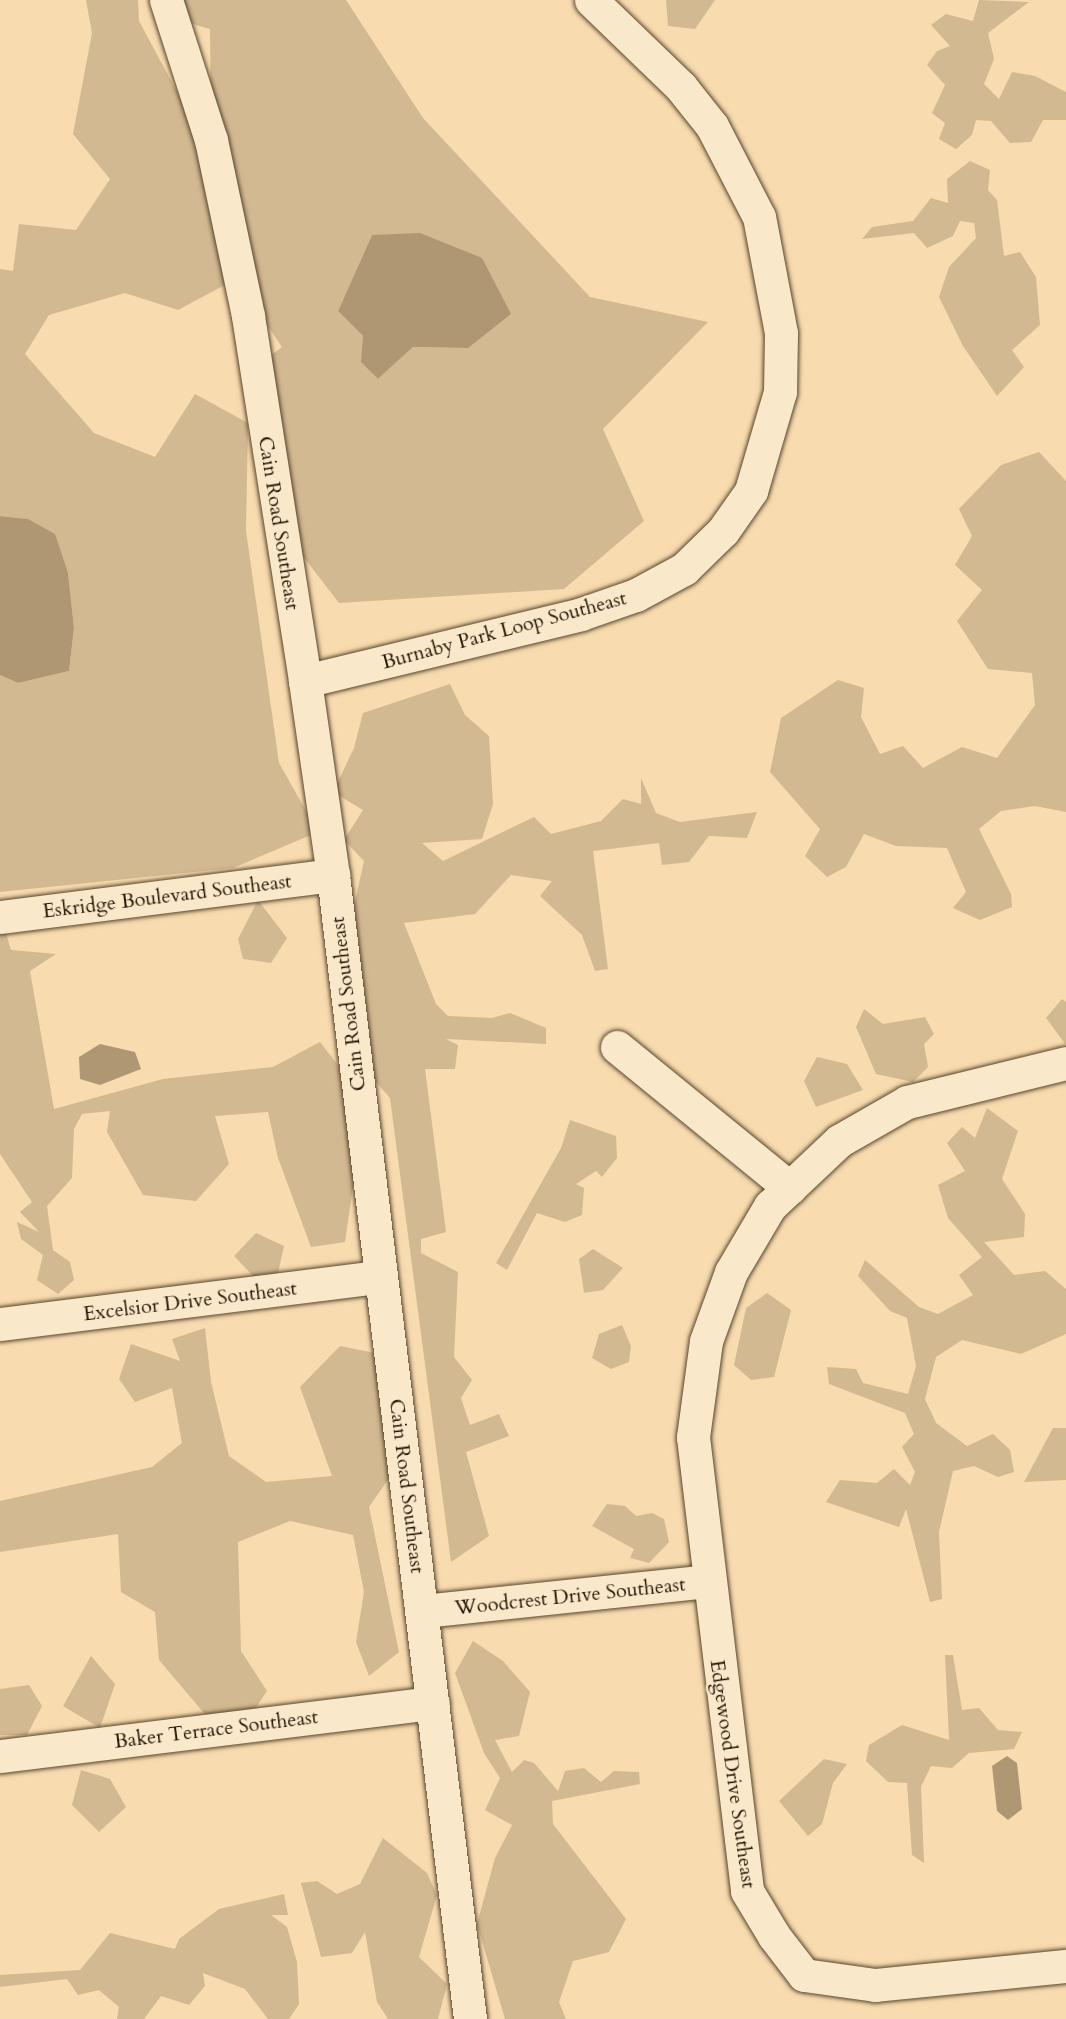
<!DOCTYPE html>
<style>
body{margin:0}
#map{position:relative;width:1066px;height:2019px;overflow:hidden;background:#f8dbae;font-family:Cardo,serif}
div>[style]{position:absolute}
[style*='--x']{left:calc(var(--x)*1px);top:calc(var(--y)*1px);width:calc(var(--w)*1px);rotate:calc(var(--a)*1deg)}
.green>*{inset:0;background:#d3b991}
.water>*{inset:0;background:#af9774}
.roads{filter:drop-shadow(0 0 2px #57462e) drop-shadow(0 0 2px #57462e)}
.minor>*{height:33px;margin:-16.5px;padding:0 16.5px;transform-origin:16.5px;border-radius:16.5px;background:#fae8ca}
.tertiary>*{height:33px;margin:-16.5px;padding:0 16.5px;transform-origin:16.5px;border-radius:16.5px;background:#fae8ca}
span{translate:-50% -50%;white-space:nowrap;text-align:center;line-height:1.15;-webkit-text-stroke:5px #fae8ca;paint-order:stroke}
.street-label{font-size:20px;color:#211403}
</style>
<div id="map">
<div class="green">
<i style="clip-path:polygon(evenodd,86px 0,138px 0,139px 21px,231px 192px,211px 134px,210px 29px,153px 13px,156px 0,346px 0,423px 118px,590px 297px,708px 322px,603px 429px,644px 521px,564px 589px,339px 603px,288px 537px,244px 376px,282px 347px,236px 279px,178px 310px,125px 293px,49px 315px,25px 354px,94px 433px,155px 457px,195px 394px,248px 423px,246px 531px,279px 763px,318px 832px,233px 868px,0 892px,0 675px,18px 683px,69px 671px,74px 628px,68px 573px,28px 519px,0 516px,0 269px,13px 271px,19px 224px,76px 230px,110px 179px,73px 134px,92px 33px,86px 0,372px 235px,468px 348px,413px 347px,378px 379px,362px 362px,363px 336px,338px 311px,372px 235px)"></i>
<i style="clip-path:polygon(666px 0,715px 0,695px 29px,668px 26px)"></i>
<i style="clip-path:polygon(979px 0,1029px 2px,988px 33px,994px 59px,984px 84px,999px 99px,1012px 72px,1035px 76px,1066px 92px,1066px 120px,1043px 120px,1031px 142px,1010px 143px,991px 121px,976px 120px,972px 135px,956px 149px,939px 139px,945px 123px,932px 113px,945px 85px,927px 65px,937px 51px,950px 46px,931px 25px,946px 14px,973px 21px)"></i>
<i style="clip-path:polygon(970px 161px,990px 170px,988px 190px,997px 200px,1004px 256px,1020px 252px,1036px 277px,1040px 325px,1012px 350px,1024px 367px,997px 396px,963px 346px,939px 297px,949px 267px,976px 238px,974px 223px,960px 221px,953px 236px,927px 248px,914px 233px,862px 239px,872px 227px,913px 221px,931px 198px,948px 203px,947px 179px)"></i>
<i style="clip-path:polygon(1039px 452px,1066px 481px,1066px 812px,1035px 806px,1001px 811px,979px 829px,1011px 894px,1012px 907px,980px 920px,953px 908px,966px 892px,947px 848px,896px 846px,864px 834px,846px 867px,827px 877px,805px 856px,820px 829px,770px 772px,781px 718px,838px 680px,864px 688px,861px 717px,880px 754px,903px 746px,923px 768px,962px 747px,997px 758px,1035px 705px,1032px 673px,988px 669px,957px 621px,982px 590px,955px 565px,972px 536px,959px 509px,1001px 465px)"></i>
<i style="clip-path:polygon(450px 684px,465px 715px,489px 736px,493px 804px,482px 839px,422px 843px,443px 861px,534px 817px,551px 834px,601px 821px,623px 799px,641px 804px,641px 778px,656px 813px,680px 822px,757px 812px,747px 838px,709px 836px,689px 862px,662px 865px,659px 843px,593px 851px,608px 969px,595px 971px,582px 935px,540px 896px,552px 881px,511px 875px,475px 914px,404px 923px,436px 1004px,448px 1016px,492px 1018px,510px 1013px,546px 1028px,546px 1044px,446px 1039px,458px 1045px,455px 1069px,425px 1069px,446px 1232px,421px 1239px,421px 1253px,458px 1272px,454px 1357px,472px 1380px,461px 1398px,470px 1425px,499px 1414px,509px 1436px,466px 1452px,489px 1536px,451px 1562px,390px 1098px,368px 1073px,352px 915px,364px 861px,344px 840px,363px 810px,333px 792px,354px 748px,363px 713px)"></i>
<i style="clip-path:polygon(258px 900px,287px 938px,271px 963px,243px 959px,238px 939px)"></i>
<i style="clip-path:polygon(0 912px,11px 950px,56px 954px,30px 971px,54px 1109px,163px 1079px,273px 1067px,320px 1042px,351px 1082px,356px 1165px,345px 1242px,311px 1247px,278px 1158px,268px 1112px,215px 1116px,229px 1164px,196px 1201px,143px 1195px,107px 1132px,110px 1111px,82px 1114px,74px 1129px,72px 1178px,47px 1206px,53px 1250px,70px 1262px,74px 1280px,58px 1294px,37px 1280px,43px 1255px,21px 1239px,17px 1222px,39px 1232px,20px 1212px,32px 1202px,0 1154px)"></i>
<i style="clip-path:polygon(1062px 999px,1066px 1002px,1066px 1045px,1046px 1018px)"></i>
<i style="clip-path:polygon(864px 1009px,883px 1024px,925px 1017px,934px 1034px,924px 1044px,928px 1067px,913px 1082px,876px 1074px,856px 1027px)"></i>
<i style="clip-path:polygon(817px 1057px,847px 1064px,863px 1090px,816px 1107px,804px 1081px)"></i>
<i style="clip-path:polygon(987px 1108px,1018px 1131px,1002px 1179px,1025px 1214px,1024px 1237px,984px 1242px,1014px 1275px,1045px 1271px,1066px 1289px,1066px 1334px,1021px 1354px,962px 1340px,936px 1357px,925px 1399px,936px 1423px,967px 1446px,993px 1434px,1010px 1450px,1014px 1472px,998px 1477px,974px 1466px,953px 1471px,939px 1532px,942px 1599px,930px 1602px,906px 1509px,899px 1527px,826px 1502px,840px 1480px,877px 1483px,894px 1469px,910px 1485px,915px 1472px,902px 1447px,914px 1434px,905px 1413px,829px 1384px,827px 1367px,856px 1369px,863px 1383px,908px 1394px,916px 1366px,907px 1318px,890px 1311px,858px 1276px,865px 1260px,919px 1307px,938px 1314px,973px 1295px,959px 1275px,982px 1257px,948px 1218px,938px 1185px,965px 1171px,947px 1143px,962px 1127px,975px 1138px)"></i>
<i style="clip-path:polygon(570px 1120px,616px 1136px,617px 1158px,602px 1177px,596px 1171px,576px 1184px,584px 1188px,582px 1215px,565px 1222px,537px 1213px,507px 1270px,496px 1263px,561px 1148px)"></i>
<i style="clip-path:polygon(256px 1233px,284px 1246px,278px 1273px,257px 1280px,234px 1256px)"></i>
<i style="clip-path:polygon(593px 1249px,623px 1268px,603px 1290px,584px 1293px,579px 1259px)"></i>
<i style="clip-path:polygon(767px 1293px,791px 1310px,774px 1377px,751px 1380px,734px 1365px,746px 1308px)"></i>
<i style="clip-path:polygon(622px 1325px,631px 1346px,629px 1362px,611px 1369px,592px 1358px,599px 1334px)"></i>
<i style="clip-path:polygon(205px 1328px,211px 1382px,229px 1456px,266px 1482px,332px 1476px,300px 1387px,340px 1346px,380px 1354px,394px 1471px,369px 1507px,399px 1652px,369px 1676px,356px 1642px,364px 1592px,353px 1535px,290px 1521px,238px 1542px,241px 1651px,267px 1691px,231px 1745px,159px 1660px,155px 1612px,121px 1592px,118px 1534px,0 1552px,0 1501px,152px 1467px,182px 1443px,172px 1388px,135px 1402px,119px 1379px,131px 1344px,180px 1361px,172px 1339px)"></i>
<i style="clip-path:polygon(1053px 1428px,1066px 1428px,1066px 1480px,1024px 1482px)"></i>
<i style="clip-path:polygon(607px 1504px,625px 1506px,636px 1516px,652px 1513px,664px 1519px,669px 1542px,649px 1563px,630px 1558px,634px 1549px,592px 1526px)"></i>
<i style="clip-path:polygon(473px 1641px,503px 1661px,530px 1692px,519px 1736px,495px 1740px,512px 1772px,524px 1760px,534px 1763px,558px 1791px,565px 1771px,584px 1768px,601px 1782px,614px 1771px,639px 1772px,640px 1784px,552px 1801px,553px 1824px,626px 1919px,609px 1952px,573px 1961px,559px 2002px,566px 2019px,505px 2019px,477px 1924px,495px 1858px,512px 1825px,485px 1810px,500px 1778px,484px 1753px,455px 1673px)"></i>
<i style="clip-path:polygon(945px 1655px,953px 1655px,962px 1710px,979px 1708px,998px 1730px,1022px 1732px,1014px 1749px,969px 1753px,952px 1768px,931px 1766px,921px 1787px,924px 1863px,912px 1855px,907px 1783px,888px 1782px,866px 1761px,869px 1745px,902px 1725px,949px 1740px)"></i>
<i style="clip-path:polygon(91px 1656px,115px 1684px,100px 1728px,63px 1706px)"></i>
<i style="clip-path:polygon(29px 1685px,42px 1706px,27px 1735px,0 1735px,0 1689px)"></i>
<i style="clip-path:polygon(824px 1759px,847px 1764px,833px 1783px,822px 1824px,808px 1836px,779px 1801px)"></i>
<i style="clip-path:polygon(81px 1770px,110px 1779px,126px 1807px,99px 1832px,72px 1805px)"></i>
<i style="clip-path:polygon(383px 1838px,427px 1873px,437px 1895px,419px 1957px,447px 1984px,438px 2019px,388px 2019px,377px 2002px,365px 1932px,352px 1953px,321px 1957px,301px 1883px,317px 1881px,337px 1894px,360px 1884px)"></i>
<i style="clip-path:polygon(284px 1894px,288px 1915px,271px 1915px,287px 1927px,297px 1962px,299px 2004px,289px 2019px,268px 2019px,245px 1989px,203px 1973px,205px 1986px,189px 2005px,161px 1996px,144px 2019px,117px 2019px,119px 2007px,99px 1990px,78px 1995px,67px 1979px,0 1987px,0 1975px,80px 1970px,110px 1933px,175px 1949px,179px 1939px,219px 1909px)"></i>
</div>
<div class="water">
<i style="clip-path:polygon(420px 233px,482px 258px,511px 314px,468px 348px,413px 347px,378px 379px,361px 362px,363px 336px,338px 311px,372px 235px)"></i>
<i style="clip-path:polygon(0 516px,28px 519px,55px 534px,68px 573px,74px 628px,69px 671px,18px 683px,0 675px)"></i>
<i style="clip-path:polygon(100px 1044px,135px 1052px,141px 1069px,100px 1085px,80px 1079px,79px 1057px)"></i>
<i style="clip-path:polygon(1007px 1756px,1017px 1763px,1022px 1809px,1008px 1820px,997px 1811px,992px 1766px)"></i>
</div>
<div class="roads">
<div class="minor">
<i style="--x:305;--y:681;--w:284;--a:-13.6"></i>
<i style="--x:581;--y:614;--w:58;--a:-19.1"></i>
<i style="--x:636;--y:595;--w:55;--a:-28.4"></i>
<i style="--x:684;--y:569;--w:54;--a:-44.3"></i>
<i style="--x:723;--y:531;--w:49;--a:-55"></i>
<i style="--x:751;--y:491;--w:103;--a:-73.7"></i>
<i style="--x:780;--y:392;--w:59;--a:-89"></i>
<i style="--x:781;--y:333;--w:118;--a:-100.7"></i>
<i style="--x:759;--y:217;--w:102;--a:-117.3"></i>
<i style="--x:712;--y:126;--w:50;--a:-128.5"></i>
<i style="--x:681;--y:87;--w:125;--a:-136"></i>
<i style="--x:617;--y:1047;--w:223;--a:39.2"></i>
<i style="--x:1066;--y:1063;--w:164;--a:166.2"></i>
<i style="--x:907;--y:1102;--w:78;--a:150.2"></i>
<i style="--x:839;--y:1141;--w:95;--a:136.7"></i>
<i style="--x:770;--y:1206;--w:77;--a:120.6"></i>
<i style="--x:731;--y:1272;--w:73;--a:109.9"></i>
<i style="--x:706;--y:1341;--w:97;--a:97.7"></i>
<i style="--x:693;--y:1437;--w:457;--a:83.2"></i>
<i style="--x:747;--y:1891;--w:52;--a:59"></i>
<i style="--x:774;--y:1936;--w:49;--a:52.4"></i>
<i style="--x:804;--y:1975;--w:72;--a:8"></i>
<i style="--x:875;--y:1985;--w:192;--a:-5.7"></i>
<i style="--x:0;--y:1324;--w:383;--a:-7.1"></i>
<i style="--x:423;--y:1611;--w:286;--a:-6"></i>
<i style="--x:0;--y:1756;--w:436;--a:-7"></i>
</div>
<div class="tertiary">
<i style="--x:166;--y:0;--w:147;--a:72.2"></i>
<i style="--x:211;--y:140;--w:180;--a:78.1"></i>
<i style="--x:248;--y:316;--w:369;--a:81.1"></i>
<i style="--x:305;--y:681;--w:196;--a:81.8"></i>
<i style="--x:333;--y:875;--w:1152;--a:83.17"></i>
<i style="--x:0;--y:917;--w:336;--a:-7.2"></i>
</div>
</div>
<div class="street-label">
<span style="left:279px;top:523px;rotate:81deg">Cain Road Southeast</span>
<span style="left:504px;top:630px;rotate:-15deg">Burnaby Park Loop Southeast</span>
<span style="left:167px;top:896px;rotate:-7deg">Eskridge Boulevard Southeast</span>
<span style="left:348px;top:1004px;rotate:-97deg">Cain Road Southeast</span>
<span style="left:190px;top:1301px;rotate:-7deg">Excelsior Drive Southeast</span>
<span style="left:407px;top:1486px;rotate:83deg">Cain Road Southeast</span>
<span style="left:570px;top:1596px;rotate:-6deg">Woodcrest Drive Southeast</span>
<span style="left:216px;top:1729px;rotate:-7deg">Baker Terrace Southeast</span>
<span style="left:733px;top:1774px;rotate:82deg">Edgewood Drive Southeast</span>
</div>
</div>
